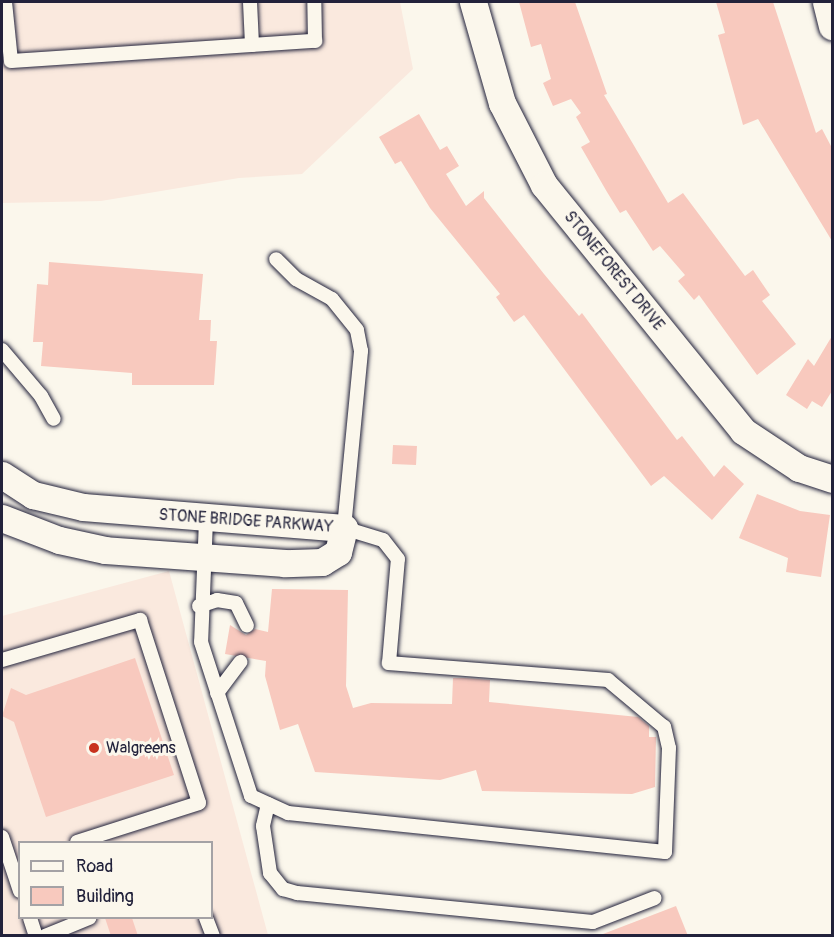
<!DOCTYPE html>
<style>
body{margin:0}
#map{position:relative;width:834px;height:937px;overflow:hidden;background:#fbf7ec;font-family:Pangolin,sans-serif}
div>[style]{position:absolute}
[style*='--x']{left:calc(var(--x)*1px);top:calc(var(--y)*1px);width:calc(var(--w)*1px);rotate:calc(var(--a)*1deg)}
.built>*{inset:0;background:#fae9de}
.building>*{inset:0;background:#f8c9be}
.roads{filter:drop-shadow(0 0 2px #22223b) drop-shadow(0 0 2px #22223b)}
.service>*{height:14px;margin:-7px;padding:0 7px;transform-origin:7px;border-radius:7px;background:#fbf7ec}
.minor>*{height:27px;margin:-13.5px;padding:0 13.5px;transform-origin:13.5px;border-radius:13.5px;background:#fbf7ec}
.dots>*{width:16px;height:16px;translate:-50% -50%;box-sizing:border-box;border:3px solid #fbf7ec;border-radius:50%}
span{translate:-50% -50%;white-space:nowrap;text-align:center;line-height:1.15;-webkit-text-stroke:6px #fbf7ec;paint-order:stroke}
.street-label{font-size:16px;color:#22223b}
.poi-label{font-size:16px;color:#22223b}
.left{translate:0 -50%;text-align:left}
.frame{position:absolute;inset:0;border:3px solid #22223b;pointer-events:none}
.legend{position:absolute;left:18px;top:841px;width:195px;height:78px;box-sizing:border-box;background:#fbf7ec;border:2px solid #a4a2a5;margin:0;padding:8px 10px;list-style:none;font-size:18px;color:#22223b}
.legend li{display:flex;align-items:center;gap:12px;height:30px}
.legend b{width:30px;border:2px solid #a4a2a5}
</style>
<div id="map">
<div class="built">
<i style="clip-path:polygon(2px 2px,400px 2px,413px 69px,302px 174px,239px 178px,101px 201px,2px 203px)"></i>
<i style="clip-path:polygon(evenodd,169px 571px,268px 935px,2px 936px,2px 616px,169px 571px,20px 842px,212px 842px,212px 918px,20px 918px,20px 842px)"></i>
</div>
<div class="building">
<i style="clip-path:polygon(519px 2px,575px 2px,607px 94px,604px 95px,668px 203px,683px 193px,745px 276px,753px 270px,770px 295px,762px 301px,796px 344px,757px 375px,699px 295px,694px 300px,678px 281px,685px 275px,660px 246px,653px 251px,626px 210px,620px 213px,607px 192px,581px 147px,590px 142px,576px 117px,581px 113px,571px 99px,553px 106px,543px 83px,551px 79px,541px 44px,531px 47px)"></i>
<i style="clip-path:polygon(716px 2px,773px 2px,816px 133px,822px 129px,832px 148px,832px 241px,758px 119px,743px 125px,718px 35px,725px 33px)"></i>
<i style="clip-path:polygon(419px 114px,440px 150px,447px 146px,459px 166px,446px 174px,466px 206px,484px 191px,484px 198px,544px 274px,579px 316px,582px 313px,677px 440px,682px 436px,714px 477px,724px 465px,744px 484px,712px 520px,664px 476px,651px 486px,524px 315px,514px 322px,496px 297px,500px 294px,430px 208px,401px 161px,395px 164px,379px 137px)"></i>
<i style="clip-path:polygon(49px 262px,203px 274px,199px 320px,211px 320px,210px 341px,217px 341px,214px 385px,132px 385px,132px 373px,41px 366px,43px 342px,33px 342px,37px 284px,48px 285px)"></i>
<i style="clip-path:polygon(832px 336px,832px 391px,822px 407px,812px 401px,807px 409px,786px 395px,808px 359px,814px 366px)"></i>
<i style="clip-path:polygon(393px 445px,417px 446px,416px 465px,392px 464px)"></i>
<i style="clip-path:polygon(757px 494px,800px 511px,830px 515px,821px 577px,786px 572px,788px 558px,739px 538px)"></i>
<i style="clip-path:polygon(272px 589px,348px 590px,346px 686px,353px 708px,371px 703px,452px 704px,453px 678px,466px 678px,490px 680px,489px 702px,638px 717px,649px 726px,649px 737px,656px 737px,655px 787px,632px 794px,482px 791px,476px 770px,440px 780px,315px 772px,298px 724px,280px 730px,265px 676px,266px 661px,225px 654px,230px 625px,246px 635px,255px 629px,268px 632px)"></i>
<i style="clip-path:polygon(135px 658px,174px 775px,46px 817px,14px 722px,2px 716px,11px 688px,26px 695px)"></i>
<i style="clip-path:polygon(676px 906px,688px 936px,603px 936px,603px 934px)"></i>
<i style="clip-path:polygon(105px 918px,132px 918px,138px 936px,111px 936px)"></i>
</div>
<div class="roads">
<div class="service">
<i style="--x:5;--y:2;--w:59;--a:84.2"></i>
<i style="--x:11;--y:61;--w:305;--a:-3.8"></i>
<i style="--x:315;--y:41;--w:39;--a:-91"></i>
<i style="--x:250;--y:2;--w:43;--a:87.3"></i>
<i style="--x:2;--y:350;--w:60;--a:49.7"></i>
<i style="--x:41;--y:396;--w:26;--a:61"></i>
<i style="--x:206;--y:520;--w:122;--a:92.3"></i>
<i style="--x:201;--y:642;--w:162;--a:72"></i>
<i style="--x:251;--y:796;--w:41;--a:24.7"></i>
<i style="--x:288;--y:813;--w:379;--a:5.9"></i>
<i style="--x:665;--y:852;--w:104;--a:-87.8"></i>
<i style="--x:669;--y:748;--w:22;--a:-103"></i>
<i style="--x:664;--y:727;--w:73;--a:-140"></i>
<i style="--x:608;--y:680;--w:220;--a:-175.6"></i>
<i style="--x:389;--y:663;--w:104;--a:-85.1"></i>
<i style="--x:398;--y:559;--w:24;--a:-128"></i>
<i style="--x:383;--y:540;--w:41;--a:-162.9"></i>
<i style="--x:344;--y:528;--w:178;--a:-84.5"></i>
<i style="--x:361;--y:351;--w:21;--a:-101"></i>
<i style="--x:357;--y:330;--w:40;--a:-129"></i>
<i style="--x:332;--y:299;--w:41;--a:-150.9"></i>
<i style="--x:296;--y:279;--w:28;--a:-135"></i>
<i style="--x:199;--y:606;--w:19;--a:-18"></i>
<i style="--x:217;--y:600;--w:19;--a:9"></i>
<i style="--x:236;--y:603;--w:25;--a:64"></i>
<i style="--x:2;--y:660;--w:144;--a:-16.2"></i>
<i style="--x:140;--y:620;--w:192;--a:72.1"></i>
<i style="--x:199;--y:803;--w:128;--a:162.3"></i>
<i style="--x:217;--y:693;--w:39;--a:-53"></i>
<i style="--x:268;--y:804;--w:23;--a:103"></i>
<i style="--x:263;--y:826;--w:48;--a:81.5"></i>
<i style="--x:270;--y:873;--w:21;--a:51"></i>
<i style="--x:283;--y:889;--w:15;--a:16"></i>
<i style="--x:297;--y:893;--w:297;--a:5.6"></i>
<i style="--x:593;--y:922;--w:66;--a:-21.2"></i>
<i style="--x:2;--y:837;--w:57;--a:71.6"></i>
<i style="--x:30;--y:918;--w:19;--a:72"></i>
<i style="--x:206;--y:918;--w:19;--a:69"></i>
<i style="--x:45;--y:936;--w:48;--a:-22.2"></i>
</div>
<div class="minor">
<i style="--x:473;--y:2;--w:105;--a:74"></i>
<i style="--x:502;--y:103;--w:92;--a:62.9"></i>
<i style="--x:544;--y:185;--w:316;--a:51"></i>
<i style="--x:743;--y:431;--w:67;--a:33.5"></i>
<i style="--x:799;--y:468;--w:35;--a:18"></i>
<i style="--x:826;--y:2;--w:25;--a:76"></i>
<i style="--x:2;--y:475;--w:37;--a:33"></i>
<i style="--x:33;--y:495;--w:51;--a:13.5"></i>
<i style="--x:83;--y:507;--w:262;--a:4.6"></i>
<i style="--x:344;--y:528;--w:25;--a:104"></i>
<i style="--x:338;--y:552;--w:19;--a:148"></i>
<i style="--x:322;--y:562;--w:37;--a:178"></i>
<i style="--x:285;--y:563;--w:180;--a:-175.9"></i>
<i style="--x:105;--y:550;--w:47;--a:-167.7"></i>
<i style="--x:59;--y:540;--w:61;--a:-158.9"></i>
</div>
</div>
<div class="dots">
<i style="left:94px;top:748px;background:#c8321e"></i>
</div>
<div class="street-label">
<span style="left:614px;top:271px;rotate:51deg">STONEFOREST DRIVE</span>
<span style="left:246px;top:521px;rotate:4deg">STONE BRIDGE PARKWAY</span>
</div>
<div class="poi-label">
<span class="left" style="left:106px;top:748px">Walgreens</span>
</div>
<div class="frame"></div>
<ul class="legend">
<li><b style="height:8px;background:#fbf7ec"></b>Road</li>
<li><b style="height:16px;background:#f8c9be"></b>Building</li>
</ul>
</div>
